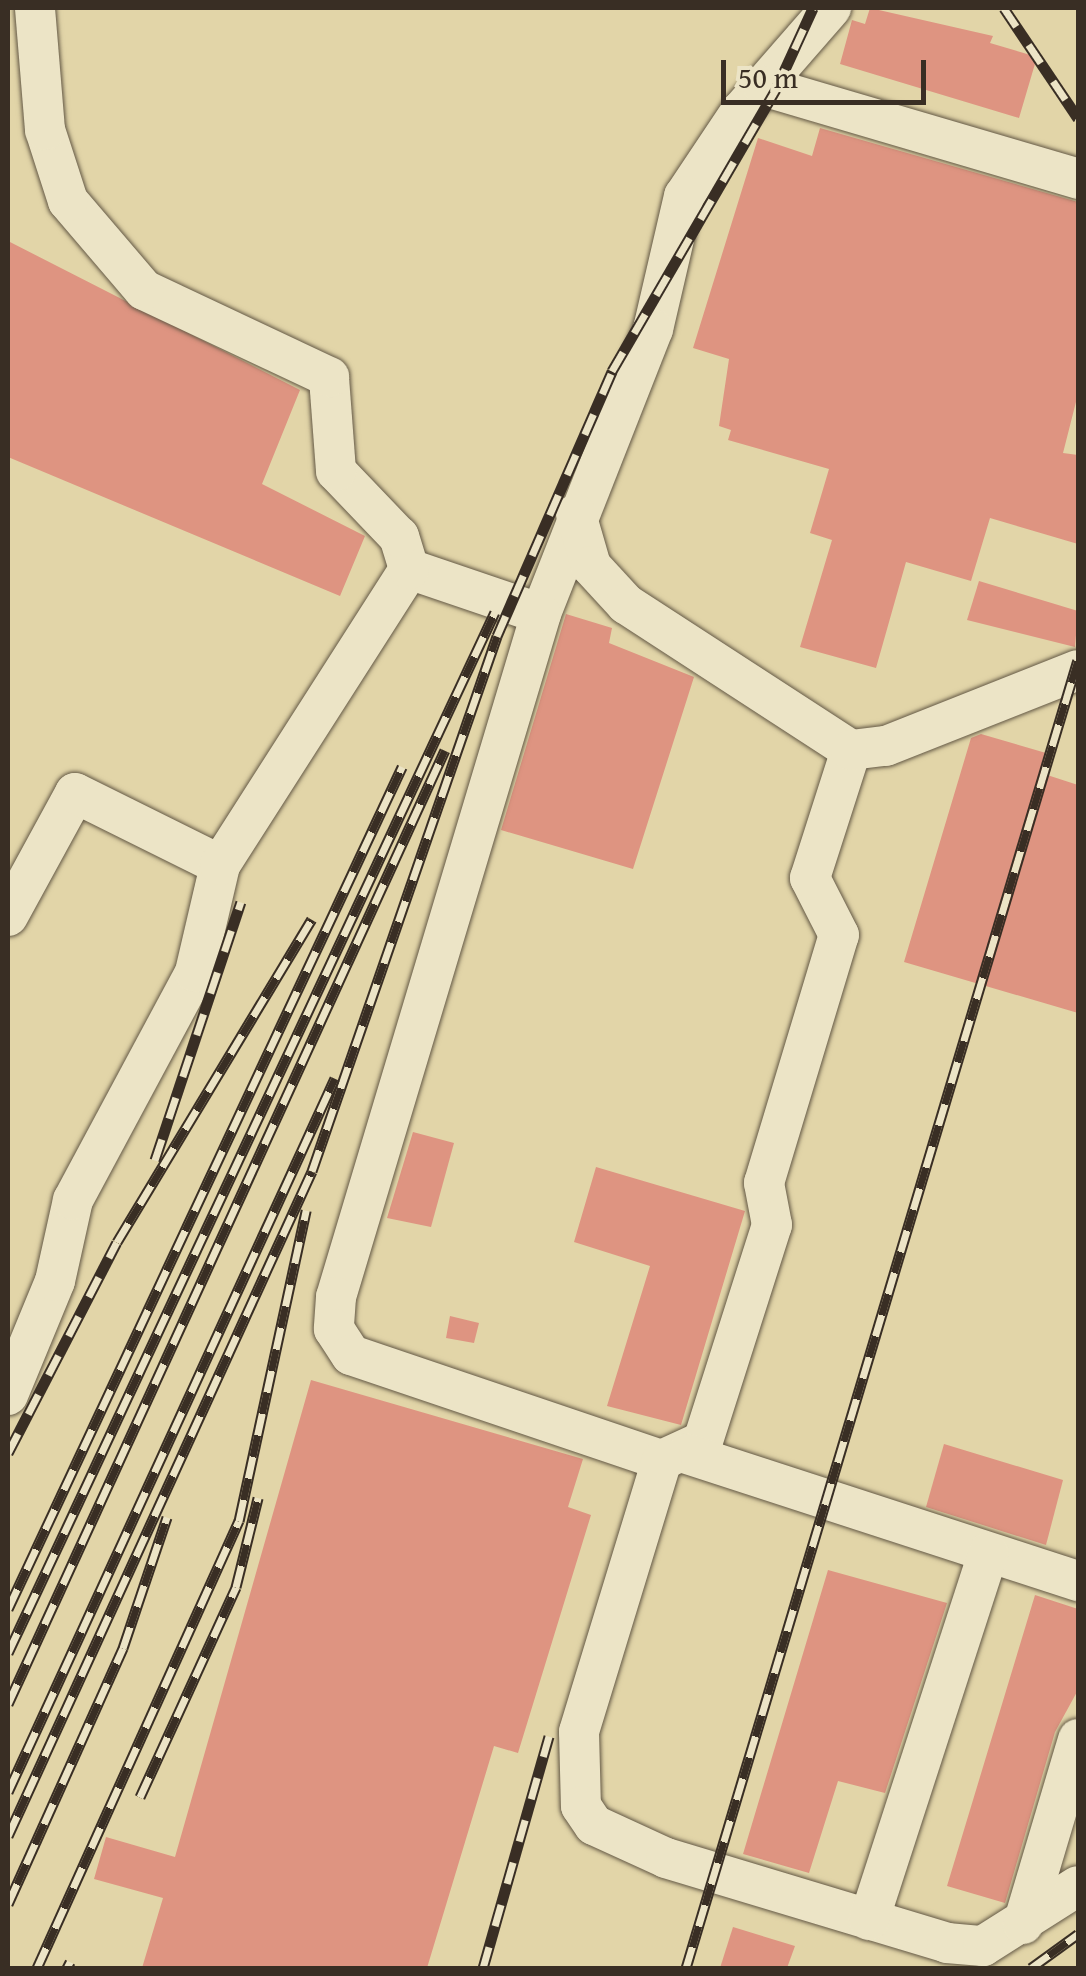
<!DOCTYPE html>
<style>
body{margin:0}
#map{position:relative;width:1086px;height:1976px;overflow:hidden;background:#e2d5a8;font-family:"Gentium Book Plus",serif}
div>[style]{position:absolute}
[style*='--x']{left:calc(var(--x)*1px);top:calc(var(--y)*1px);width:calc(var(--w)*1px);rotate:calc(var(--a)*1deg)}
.building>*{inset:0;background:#de9481}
.roads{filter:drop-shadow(0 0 2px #635845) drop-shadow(0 0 2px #635845)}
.minor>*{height:40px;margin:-20px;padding:0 20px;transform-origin:20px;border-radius:20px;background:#ece4c6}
.rail>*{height:11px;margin-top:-5.5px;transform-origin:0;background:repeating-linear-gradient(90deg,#ece4c6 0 22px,#392e24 0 44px);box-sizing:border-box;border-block:2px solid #392e24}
span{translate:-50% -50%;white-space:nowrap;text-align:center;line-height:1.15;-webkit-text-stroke:10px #ece4c6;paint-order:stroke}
.frame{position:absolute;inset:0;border:10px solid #392e24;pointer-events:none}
.scale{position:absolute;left:721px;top:60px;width:205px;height:45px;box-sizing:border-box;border:5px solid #392e24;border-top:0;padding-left:12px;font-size:30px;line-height:35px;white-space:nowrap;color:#392e24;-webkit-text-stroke:8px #ece4c6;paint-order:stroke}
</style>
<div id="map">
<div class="building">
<i style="clip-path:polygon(870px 8px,993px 36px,990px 43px,1037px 57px,1019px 118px,840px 64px,852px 20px,865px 24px)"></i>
<i style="clip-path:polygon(820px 128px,1078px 202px,1078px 394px,1063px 453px,1078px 455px,1078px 544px,990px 518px,971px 581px,906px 562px,876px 668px,800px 647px,832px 540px,810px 533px,829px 469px,728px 440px,731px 430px,719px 426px,729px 359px,693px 348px,758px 138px,812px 156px)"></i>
<i style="clip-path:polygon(8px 241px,300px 390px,262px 484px,365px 536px,340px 596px,8px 457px)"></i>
<i style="clip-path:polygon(979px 581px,1078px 611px,1075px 647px,967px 620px)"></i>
<i style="clip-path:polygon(566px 614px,612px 628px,609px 643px,694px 677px,633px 869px,501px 830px)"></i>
<i style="clip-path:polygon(981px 734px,1046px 753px,1041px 773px,1078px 785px,1078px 1013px,904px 962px,971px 738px)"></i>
<i style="clip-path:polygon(413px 1132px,454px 1143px,431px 1227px,387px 1218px)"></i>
<i style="clip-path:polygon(596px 1167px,745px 1211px,681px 1425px,607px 1406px,650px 1266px,574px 1242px)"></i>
<i style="clip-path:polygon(450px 1316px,479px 1323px,474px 1343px,446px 1338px)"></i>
<i style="clip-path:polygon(311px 1380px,583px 1459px,568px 1507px,591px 1515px,518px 1753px,494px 1746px,427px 1968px,142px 1968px,163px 1898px,94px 1879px,106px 1837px,175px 1857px)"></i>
<i style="clip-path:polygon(944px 1444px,1063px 1480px,1046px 1545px,926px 1507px)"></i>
<i style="clip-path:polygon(828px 1570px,947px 1603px,885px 1793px,838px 1781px,809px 1873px,743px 1854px)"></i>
<i style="clip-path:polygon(1035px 1595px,1078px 1609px,1078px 1690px,1055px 1732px,1005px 1903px,947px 1886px)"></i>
<i style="clip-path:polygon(733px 1927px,795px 1946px,787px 1968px,720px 1968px)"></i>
</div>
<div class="roads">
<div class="minor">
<i style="--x:831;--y:8;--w:137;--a:131.1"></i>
<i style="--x:741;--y:111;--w:102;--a:123.8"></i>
<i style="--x:684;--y:196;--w:137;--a:103.1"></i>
<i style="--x:653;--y:329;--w:306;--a:111.5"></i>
<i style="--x:541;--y:614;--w:713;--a:106.71"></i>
<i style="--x:336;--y:1297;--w:32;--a:94"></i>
<i style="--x:334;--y:1329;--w:31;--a:57"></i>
<i style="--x:351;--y:1355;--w:328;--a:18.7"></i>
<i style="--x:662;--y:1460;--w:45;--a:-24.9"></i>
<i style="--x:703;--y:1441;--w:227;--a:-72.3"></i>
<i style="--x:772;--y:1225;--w:43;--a:-100.8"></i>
<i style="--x:764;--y:1183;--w:259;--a:-73.2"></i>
<i style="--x:839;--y:935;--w:64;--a:-117"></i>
<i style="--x:810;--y:878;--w:134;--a:-72.2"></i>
<i style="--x:763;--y:86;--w:328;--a:16.4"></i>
<i style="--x:576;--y:514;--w:54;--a:73.9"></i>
<i style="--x:591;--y:566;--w:52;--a:47.4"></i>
<i style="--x:626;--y:604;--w:268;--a:33"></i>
<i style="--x:851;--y:750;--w:35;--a:-7"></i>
<i style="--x:886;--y:746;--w:206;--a:-21.6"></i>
<i style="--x:409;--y:569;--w:139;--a:18.8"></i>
<i style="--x:8;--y:916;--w:140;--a:-61.4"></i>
<i style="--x:75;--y:793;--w:162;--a:26.4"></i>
<i style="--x:8;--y:1395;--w:123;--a:-67.6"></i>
<i style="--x:55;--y:1281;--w:83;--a:-77.5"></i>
<i style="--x:73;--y:1200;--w:259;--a:-61.8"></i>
<i style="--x:195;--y:972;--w:110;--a:-76.8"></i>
<i style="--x:220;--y:865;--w:351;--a:-57.4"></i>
<i style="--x:409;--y:569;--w:34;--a:-107"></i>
<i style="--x:399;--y:537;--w:91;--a:-133.7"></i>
<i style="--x:336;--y:471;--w:94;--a:-94.3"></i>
<i style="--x:329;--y:377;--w:204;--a:-154.8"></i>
<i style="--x:144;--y:290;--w:117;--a:-130.5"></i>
<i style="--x:68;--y:201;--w:75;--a:-107.9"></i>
<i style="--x:45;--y:130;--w:122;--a:-94.7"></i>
<i style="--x:687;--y:1454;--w:411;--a:18"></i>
<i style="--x:662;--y:1460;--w:284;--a:107"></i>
<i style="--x:579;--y:1732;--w:74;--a:88.5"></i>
<i style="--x:581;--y:1806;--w:23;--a:56"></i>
<i style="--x:594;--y:1825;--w:79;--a:24.6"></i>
<i style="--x:666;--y:1858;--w:294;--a:16.8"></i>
<i style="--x:947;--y:1943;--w:36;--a:5"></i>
<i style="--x:983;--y:1946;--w:112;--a:-32.3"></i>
<i style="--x:869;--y:1920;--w:386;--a:-72"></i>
<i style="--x:1023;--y:1924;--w:193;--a:-73.4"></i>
</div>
</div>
<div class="rail">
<i style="--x:1004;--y:8;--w:133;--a:56.1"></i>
<i style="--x:155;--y:1160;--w:272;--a:-71.6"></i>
<i style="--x:8;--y:1453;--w:237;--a:-62.7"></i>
<i style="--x:117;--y:1242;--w:377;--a:-58.9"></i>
<i style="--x:8;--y:1609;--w:930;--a:-64.92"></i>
<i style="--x:8;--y:1653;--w:1149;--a:-64.93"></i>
<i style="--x:8;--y:1704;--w:1049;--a:-65.39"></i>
<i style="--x:8;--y:1792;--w:785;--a:-65.39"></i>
<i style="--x:140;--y:1797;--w:231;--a:-65.4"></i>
<i style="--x:236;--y:1587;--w:92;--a:-76.1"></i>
<i style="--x:8;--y:1836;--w:731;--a:-65.43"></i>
<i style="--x:312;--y:1171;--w:566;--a:-70.92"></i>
<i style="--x:497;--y:636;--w:289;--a:-66.5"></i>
<i style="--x:612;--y:371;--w:326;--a:-59.8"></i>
<i style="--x:776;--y:89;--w:89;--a:-65.4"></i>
<i style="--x:8;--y:1904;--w:281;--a:-65.8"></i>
<i style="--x:123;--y:1648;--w:138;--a:-71.4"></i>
<i style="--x:37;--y:1968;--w:491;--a:-65.7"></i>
<i style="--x:239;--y:1521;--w:318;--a:-77.8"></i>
<i style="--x:67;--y:1968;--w:7;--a:-63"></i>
<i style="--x:483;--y:1968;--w:241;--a:-74.1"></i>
<i style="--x:686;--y:1968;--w:1365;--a:-73.32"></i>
<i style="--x:1031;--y:1968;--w:58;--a:-35.9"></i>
</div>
<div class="frame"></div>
<div class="scale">50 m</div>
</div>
